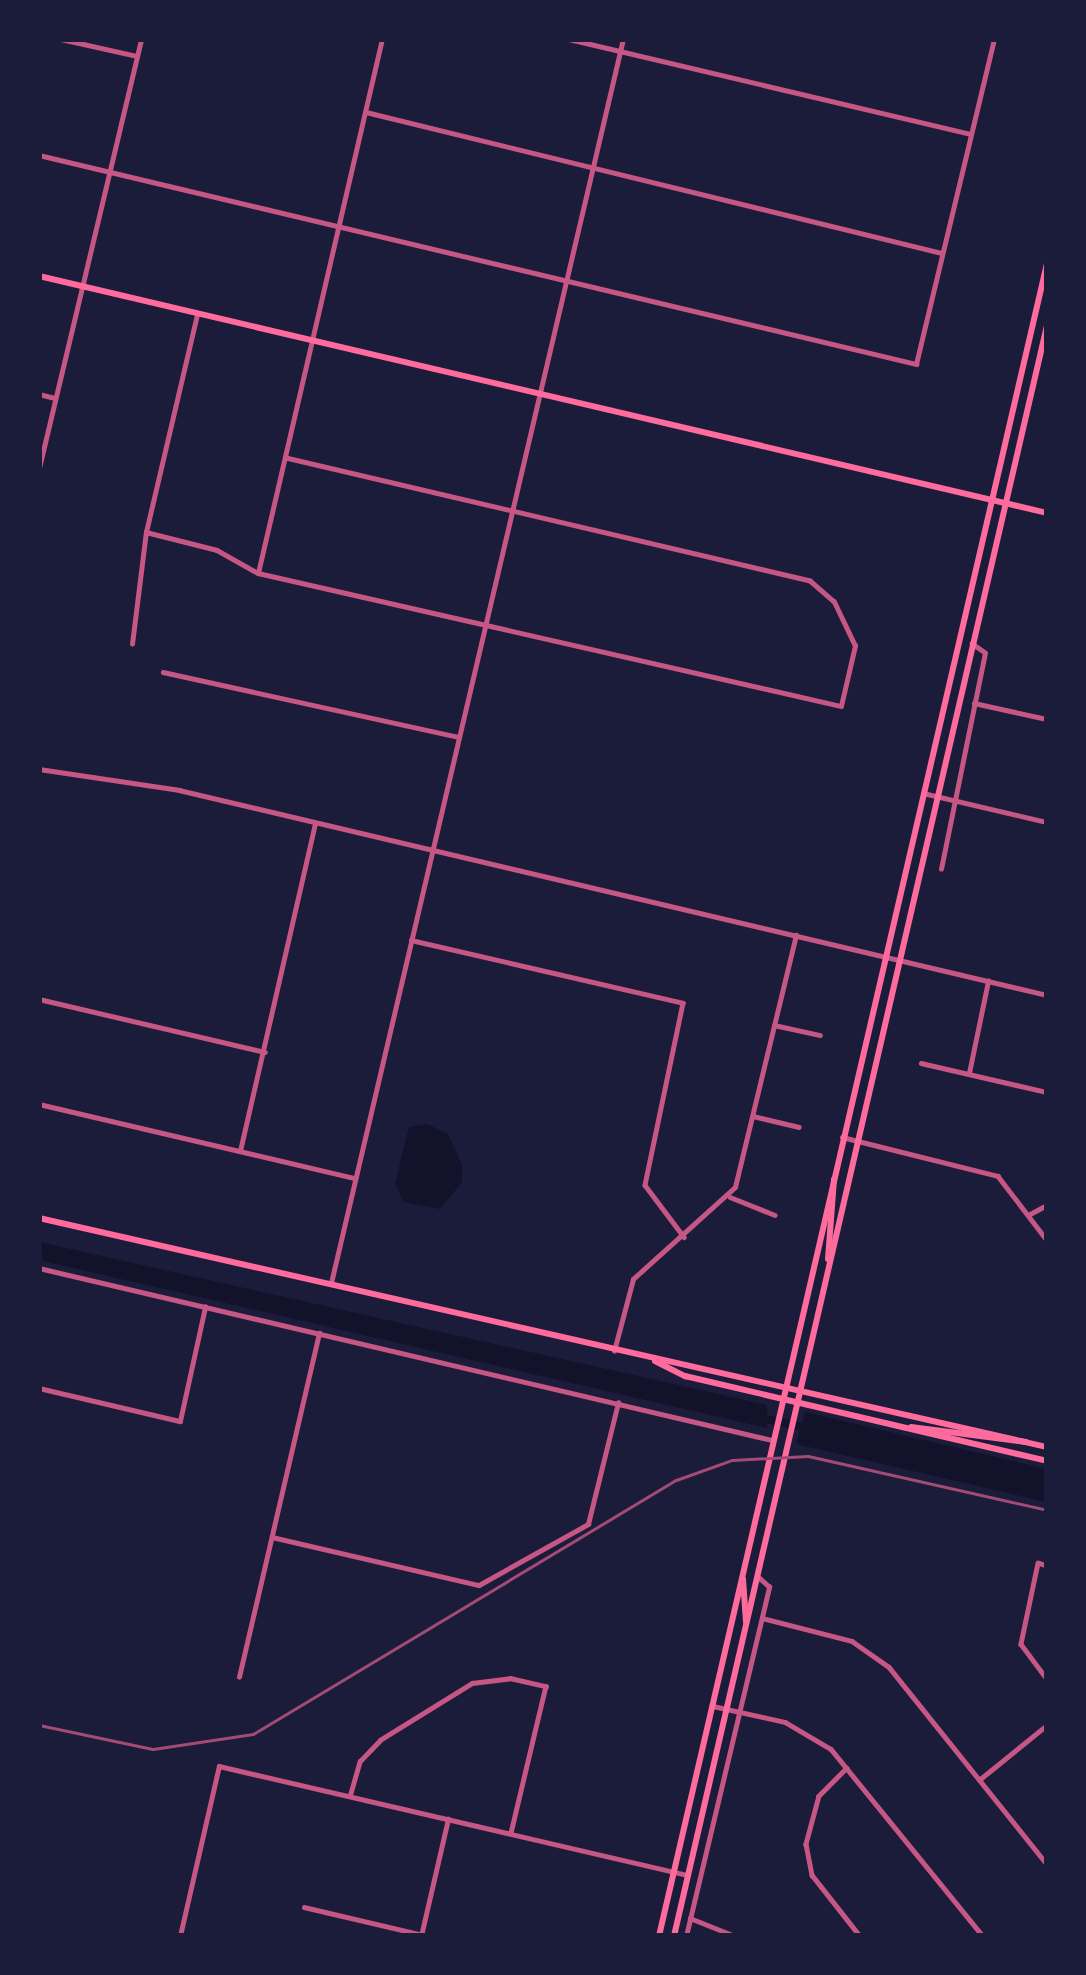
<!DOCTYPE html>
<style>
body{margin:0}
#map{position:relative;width:1086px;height:1975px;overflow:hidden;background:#1b1b3a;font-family:"Roboto Condensed",sans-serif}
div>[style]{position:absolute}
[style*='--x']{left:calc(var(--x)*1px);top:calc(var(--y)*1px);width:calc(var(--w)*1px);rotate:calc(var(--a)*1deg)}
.water>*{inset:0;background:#12122b}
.canal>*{height:8px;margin:-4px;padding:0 4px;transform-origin:4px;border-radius:4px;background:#12122b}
.minor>*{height:4.5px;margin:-2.25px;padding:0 2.25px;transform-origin:2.25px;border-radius:2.25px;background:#c65784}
.tertiary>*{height:4.5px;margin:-2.25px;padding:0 2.25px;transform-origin:2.25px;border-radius:2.25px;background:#c65784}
.secondary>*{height:6px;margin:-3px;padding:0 3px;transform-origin:3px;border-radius:3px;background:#ff6b9d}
.primary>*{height:6px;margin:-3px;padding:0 3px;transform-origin:3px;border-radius:3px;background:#ff6b9d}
.rail>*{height:3px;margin:-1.5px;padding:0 1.5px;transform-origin:1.5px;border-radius:1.5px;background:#a44b75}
span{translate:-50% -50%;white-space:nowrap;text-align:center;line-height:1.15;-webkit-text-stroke:9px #1b1b3a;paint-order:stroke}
.frame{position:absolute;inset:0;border:42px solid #1b1b3a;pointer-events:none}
</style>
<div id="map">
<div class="water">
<i style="clip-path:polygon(427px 1124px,448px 1134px,462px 1165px,462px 1182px,440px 1209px,404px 1202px,395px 1184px,409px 1127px)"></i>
<i style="clip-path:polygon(39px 1242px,767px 1405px,767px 1428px,39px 1260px)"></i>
<i style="clip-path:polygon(805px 1412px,1047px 1469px,1047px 1502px,796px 1444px)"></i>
</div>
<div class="canal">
<i style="--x:762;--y:1418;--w:45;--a:12.8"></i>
</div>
<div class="minor">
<i style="--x:61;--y:39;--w:78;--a:12.6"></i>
<i style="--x:569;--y:39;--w:413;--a:13.3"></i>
<i style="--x:366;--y:112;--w:593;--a:13.76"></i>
<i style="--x:39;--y:155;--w:902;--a:13.4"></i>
<i style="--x:916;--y:364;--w:334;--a:-76.5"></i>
<i style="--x:39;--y:394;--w:16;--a:14"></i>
<i style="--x:146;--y:532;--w:73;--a:14.2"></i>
<i style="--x:217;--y:550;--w:47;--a:29.3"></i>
<i style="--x:258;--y:573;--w:598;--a:12.85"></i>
<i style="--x:841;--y:706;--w:62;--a:-76.9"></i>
<i style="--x:855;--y:646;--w:49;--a:-115.5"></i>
<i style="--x:834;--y:602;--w:32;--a:-139"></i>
<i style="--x:810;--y:581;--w:538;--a:-166.79"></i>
<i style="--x:258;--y:573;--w:548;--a:-76.93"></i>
<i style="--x:132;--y:644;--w:113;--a:-82.9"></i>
<i style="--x:146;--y:532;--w:223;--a:-76.8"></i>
<i style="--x:163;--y:672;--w:303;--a:12.4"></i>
<i style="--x:974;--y:703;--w:75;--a:12.4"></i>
<i style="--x:39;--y:769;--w:142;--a:8.5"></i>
<i style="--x:179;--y:790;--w:892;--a:13.29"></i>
<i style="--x:923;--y:793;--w:127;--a:13.2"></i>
<i style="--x:941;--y:869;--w:220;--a:-78.5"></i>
<i style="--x:985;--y:653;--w:16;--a:-145"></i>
<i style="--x:411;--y:940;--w:279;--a:13"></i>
<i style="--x:683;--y:1003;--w:186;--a:101.8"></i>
<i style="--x:645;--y:1185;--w:65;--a:53.1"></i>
<i style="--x:39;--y:999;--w:232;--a:13.2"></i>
<i style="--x:774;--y:1025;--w:47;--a:12.3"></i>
<i style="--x:921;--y:1063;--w:129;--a:13"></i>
<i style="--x:969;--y:1073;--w:94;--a:-78.3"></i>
<i style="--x:39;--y:1104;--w:325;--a:13.2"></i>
<i style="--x:753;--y:1116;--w:47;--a:13.4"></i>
<i style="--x:842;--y:1137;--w:161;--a:14"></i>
<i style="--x:998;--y:1176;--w:81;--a:52.6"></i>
<i style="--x:240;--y:1151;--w:336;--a:-77.1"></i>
<i style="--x:730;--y:1197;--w:48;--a:21.8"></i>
<i style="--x:1030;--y:1214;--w:19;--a:-28"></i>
<i style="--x:39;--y:1268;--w:753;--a:13.21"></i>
<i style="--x:331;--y:1283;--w:1278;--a:-76.79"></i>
<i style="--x:614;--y:1351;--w:74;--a:-75.2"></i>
<i style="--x:633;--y:1279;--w:137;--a:-42"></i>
<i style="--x:735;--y:1187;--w:259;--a:-76.4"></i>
<i style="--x:39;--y:1388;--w:145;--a:13.2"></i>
<i style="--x:180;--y:1421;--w:117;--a:-77.6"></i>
<i style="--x:272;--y:1537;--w:212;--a:13.1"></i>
<i style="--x:479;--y:1585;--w:125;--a:-29.2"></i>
<i style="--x:588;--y:1524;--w:125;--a:-76.1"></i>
<i style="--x:1047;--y:1566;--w:9;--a:-162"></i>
<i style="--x:1038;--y:1563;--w:83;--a:101.9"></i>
<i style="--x:1021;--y:1644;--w:44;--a:53.4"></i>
<i style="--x:762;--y:1618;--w:93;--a:14.3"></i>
<i style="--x:852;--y:1641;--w:45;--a:35.1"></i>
<i style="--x:889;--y:1667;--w:253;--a:51.3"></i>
<i style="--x:239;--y:1677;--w:353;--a:-76.9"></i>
<i style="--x:713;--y:1706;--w:74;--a:12.5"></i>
<i style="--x:785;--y:1722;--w:53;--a:30.4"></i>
<i style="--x:831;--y:1749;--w:241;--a:50.9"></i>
<i style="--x:847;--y:1768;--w:40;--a:135"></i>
<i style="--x:819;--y:1796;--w:50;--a:105.2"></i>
<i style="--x:806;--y:1844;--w:32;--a:79"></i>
<i style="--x:812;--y:1875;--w:78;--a:51.8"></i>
<i style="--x:979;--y:1780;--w:87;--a:-39"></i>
<i style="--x:350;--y:1795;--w:35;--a:-74"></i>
<i style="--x:360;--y:1761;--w:29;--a:-46"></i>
<i style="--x:380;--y:1740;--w:108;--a:-31.8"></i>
<i style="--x:472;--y:1683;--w:38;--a:-7"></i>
<i style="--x:510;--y:1678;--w:37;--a:13"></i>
<i style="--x:546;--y:1686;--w:151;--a:103.4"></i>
<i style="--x:304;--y:1907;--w:127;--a:13.2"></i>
<i style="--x:690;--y:1918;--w:48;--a:21.8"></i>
<i style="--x:180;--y:1936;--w:174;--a:-77.1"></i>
<i style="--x:219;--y:1766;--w:481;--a:13.1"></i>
<i style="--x:421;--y:1936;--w:120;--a:-77"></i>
<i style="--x:686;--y:1936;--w:359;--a:-76.6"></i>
<i style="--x:769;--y:1587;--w:13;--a:-138"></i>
</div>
<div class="tertiary">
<i style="--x:39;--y:468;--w:441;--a:-76.6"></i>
</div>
<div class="secondary">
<i style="--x:39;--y:276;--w:1035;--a:13.23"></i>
<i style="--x:828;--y:1259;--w:80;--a:-85.7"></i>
<i style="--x:743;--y:1579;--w:43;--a:86"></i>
<i style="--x:659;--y:1936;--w:1717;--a:-76.94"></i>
<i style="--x:674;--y:1936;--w:1654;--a:-76.96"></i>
</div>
<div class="primary">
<i style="--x:39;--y:1218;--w:1034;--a:12.8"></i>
<i style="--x:655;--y:1361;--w:34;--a:27"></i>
<i style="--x:685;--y:1376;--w:372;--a:13.2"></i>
<i style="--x:911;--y:1427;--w:116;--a:7.4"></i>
</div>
<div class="rail">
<i style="--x:39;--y:1725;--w:116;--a:11.9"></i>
<i style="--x:153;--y:1749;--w:101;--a:-8.5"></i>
<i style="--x:253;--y:1734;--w:493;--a:-31"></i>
<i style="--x:676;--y:1480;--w:59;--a:-19.7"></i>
<i style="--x:732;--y:1460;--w:76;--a:-3"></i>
<i style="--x:808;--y:1456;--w:245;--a:12.7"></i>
</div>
<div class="frame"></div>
</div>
